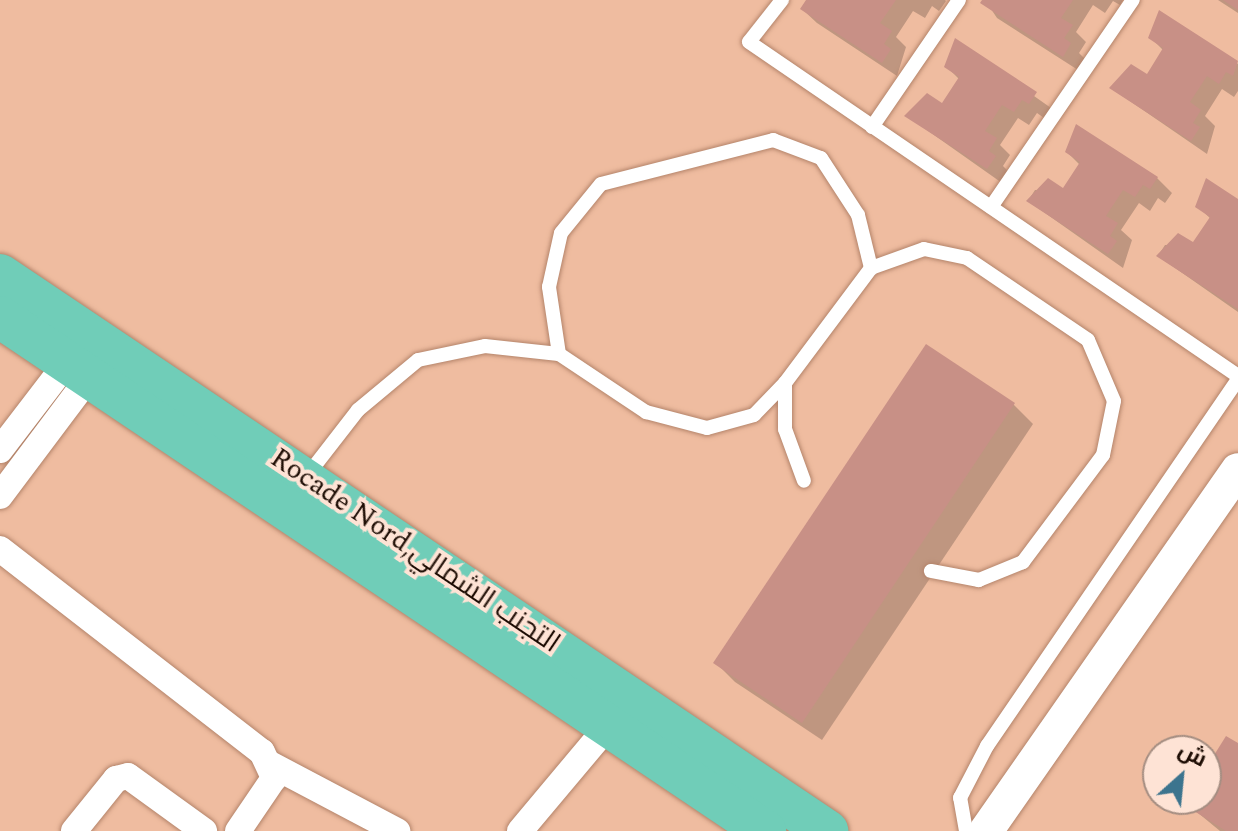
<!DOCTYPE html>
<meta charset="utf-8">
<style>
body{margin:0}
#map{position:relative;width:1238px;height:831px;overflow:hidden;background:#efbca0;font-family:Spectral,Cairo,serif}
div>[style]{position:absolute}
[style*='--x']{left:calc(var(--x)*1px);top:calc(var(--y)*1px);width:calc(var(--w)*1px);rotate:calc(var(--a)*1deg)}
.shadow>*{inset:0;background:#0003}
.building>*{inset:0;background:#c89086}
.roads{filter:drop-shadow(0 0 2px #b4846a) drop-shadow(0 0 2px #b4846a)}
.service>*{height:14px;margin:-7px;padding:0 7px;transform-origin:7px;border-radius:7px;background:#fff}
.minor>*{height:26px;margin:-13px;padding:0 13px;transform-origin:13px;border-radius:13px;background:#fff}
.tertiary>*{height:34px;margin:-17px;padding:0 17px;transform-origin:17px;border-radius:17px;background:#fff}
.primary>*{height:42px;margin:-21px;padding:0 21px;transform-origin:21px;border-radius:21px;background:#70cdb8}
span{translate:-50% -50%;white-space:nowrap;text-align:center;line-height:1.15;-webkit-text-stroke:8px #fee3d5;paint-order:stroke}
.street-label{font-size:28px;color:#1e0d04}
.north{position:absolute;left:1142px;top:735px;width:80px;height:80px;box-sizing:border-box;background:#fee3d5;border:2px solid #a48d81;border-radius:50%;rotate:27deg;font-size:22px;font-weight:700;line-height:32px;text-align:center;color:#1e0d04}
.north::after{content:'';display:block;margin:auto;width:28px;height:36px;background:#3c748e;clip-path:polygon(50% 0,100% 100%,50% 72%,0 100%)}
</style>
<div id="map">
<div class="shadow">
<i style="clip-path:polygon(808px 0,945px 0,946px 1px,939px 11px,932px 6px,925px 18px,913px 11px,896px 37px,906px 47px,897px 76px,817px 23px,802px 9px)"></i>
<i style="clip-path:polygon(985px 0,1123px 0,1120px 5px,1113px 1px,1105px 13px,1093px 5px,1076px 32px,1086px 42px,1079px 53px,1085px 59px,1078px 70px,997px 18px)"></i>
<i style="clip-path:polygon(1218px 0,1238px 0,1238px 13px)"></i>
<i style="clip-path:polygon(1160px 13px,1238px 64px,1238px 91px,1234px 97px,1222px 89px,1205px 116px,1215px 126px,1207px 154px,1111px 88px,1147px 77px,1164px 51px,1151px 38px)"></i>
<i style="clip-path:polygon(956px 41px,1051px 108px,1044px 118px,1037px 113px,1029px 125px,1018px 118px,1000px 145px,1010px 155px,1003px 166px,1009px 172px,1002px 183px,907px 116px,943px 106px,960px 80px,946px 66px)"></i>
<i style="clip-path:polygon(1067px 152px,1157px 178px,1172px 193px,1165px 203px,1158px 198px,1150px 211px,1139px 203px,1121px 230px,1132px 240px,1123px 268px,1028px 201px,1035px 190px,1064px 191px,1080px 165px)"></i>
<i style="clip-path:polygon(1238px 201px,1238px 312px,1158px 256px,1165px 245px,1194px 245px,1211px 219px,1197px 206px)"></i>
<i style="clip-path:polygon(927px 347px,1014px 405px,1033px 424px,822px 740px,735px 682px,716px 663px)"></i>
<i style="clip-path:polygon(1238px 745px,1238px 831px,1220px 831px,1186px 803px,1206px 799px,1206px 771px)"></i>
</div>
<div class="building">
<i style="clip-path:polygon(806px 0,896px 0,880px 23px,892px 31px,884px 44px,891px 49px,882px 63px,800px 9px)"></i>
<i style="clip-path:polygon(982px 0,1073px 0,1061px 18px,1073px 25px,1064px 38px,1071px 43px,1063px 57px,980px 3px)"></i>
<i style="clip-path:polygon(1223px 0,1238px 0,1238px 10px)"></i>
<i style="clip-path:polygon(1159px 10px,1238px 61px,1233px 76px,1226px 72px,1219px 84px,1207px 76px,1190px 102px,1201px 110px,1193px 123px,1200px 127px,1191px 141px,1109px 88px,1131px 64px,1147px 74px,1163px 48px,1148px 38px)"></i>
<i style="clip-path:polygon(955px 38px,1037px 92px,1029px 104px,1022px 100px,1014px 112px,1002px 105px,985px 131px,997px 138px,989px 151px,996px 156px,987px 169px,904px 116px,927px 93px,942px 103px,959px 77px,944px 67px)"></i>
<i style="clip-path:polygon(1076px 124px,1158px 177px,1150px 189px,1143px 185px,1135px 197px,1123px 190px,1106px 216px,1118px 223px,1110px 236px,1117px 241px,1108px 254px,1026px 201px,1048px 178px,1063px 188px,1080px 162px,1065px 152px)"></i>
<i style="clip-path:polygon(1206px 178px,1238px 199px,1238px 309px,1156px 256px,1178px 233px,1193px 242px,1210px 217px,1195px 207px)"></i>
<i style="clip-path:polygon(926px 344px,1015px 403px,802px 723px,713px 663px)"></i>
<i style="clip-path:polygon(1226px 736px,1238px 743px,1238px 831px,1226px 831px,1183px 804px,1206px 799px,1206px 768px)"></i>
</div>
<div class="roads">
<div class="service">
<i style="--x:782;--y:0;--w:53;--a:128.2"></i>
<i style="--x:749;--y:42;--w:592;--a:34.33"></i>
<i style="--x:872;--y:127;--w:154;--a:-55.6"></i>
<i style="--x:991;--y:207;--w:251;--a:-55.6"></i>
<i style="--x:559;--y:354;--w:68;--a:-98.5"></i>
<i style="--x:549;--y:287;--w:55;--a:-77.5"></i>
<i style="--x:561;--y:233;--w:63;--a:-50.8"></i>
<i style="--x:601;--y:184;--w:178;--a:-14.3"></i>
<i style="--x:773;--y:140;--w:51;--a:20.6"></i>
<i style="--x:821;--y:158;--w:68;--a:57"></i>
<i style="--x:858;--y:215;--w:55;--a:76.2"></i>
<i style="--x:785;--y:383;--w:46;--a:90"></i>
<i style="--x:785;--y:429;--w:55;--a:69.9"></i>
<i style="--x:306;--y:477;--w:85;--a:-52.2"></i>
<i style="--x:358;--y:410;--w:78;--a:-39.8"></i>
<i style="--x:418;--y:360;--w:68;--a:-11.8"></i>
<i style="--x:485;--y:346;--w:74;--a:6.2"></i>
<i style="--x:559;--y:354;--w:105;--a:33.7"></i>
<i style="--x:646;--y:412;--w:63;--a:14.7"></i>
<i style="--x:707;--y:428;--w:49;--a:-15.5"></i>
<i style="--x:754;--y:415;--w:45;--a:-45.9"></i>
<i style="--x:785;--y:383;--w:144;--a:-53.2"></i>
<i style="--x:871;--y:268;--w:56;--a:-19.7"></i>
<i style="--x:924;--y:249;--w:44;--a:11.8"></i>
<i style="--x:967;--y:258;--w:146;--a:34.1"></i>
<i style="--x:1088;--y:340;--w:66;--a:66.9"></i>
<i style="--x:1114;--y:401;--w:55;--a:101.5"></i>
<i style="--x:1103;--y:455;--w:134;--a:126.8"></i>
<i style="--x:1023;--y:562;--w:48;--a:157.8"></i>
<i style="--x:979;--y:580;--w:49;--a:-169.4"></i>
<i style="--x:966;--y:831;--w:34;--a:-100"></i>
<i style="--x:960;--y:798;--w:59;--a:-62.6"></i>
<i style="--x:987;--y:746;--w:445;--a:-55.6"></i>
</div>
<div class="minor">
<i style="--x:0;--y:450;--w:112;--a:-52.6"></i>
<i style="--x:68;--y:361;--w:13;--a:-29"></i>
<i style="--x:0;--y:496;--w:160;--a:-53.1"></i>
<i style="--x:0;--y:549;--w:331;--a:37.8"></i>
<i style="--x:262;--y:752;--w:29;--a:65"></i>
<i style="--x:274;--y:778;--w:64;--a:124.2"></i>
<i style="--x:270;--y:764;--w:144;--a:27.8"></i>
<i style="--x:74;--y:831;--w:67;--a:-51.1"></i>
<i style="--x:116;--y:779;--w:12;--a:-14"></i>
<i style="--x:128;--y:776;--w:94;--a:35.9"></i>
<i style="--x:520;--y:831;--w:138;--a:-50"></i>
</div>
<div class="tertiary">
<i style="--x:986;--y:831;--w:440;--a:-55.1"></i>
</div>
<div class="primary">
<i style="--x:0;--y:275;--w:997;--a:33.91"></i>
<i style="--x:0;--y:317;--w:922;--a:33.9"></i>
</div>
</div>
<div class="street-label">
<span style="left:415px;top:551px;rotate:34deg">Rocade Nord,التجنب الشمالي</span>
</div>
<div class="north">ش</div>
</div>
